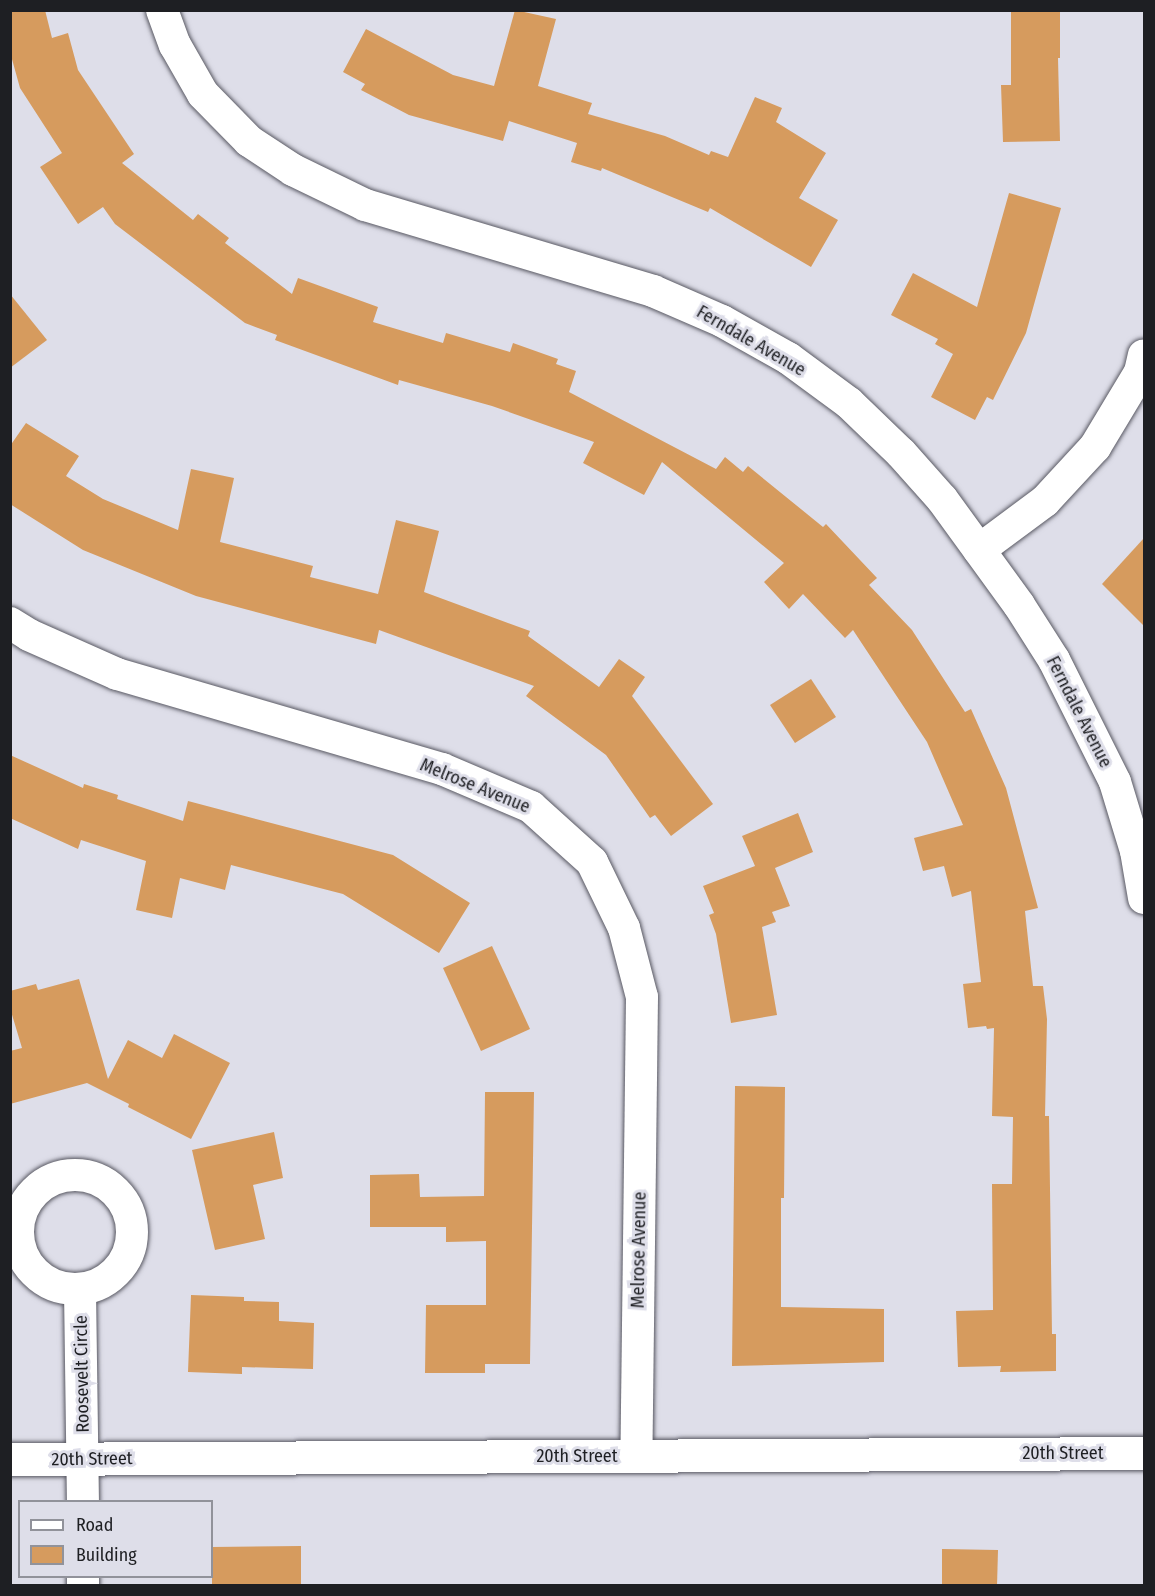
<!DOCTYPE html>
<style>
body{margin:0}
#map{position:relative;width:1155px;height:1596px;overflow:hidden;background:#dedee9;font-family:"Fira Sans Condensed",sans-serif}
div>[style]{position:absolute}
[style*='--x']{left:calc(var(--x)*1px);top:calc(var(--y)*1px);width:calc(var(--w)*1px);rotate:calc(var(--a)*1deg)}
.building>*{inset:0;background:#d69b5e}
.roads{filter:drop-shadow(0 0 2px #595963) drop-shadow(0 0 2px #595963)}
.minor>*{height:32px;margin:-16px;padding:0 16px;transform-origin:16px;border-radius:16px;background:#fff}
.minor>.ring{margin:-16px;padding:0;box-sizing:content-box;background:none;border:32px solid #fff;border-radius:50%}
.tertiary>*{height:33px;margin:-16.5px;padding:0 16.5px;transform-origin:16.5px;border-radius:16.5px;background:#fff}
span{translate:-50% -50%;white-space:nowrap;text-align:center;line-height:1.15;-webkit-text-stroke:6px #dedee9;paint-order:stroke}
.street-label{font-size:18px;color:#1e1f23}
.frame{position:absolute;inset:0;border:12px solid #1e1f23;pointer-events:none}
.legend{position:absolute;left:18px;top:1500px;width:195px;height:78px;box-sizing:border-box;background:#dedee9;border:2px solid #91929a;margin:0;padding:8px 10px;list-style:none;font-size:18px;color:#1e1f23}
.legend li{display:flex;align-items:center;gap:12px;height:30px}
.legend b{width:30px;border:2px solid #91929a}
</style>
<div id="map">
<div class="building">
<i style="clip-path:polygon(10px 10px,45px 10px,52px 38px,68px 33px,78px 70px,134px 154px,122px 163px,193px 220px,198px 214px,229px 238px,225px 243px,292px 294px,298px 278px,378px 307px,373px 322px,443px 343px,446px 333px,510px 352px,513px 343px,558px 359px,556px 364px,576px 371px,569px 392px,716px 469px,725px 457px,743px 472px,748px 466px,823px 527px,826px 524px,877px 578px,869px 585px,912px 630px,965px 712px,971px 709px,1006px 788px,1038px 908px,1025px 911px,1033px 986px,1043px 986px,1047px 1019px,1045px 1116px,1049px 1116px,1052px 1334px,1056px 1334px,1056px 1371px,1000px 1372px,1001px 1366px,958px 1367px,956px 1311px,993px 1310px,992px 1184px,1012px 1184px,1013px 1117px,992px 1116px,994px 1028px,987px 1029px,986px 1026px,968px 1028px,963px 984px,981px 982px,971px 891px,952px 897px,944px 866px,923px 871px,914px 838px,963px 825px,927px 742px,853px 630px,845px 638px,803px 594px,789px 609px,764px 582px,784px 563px,662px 462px,644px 495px,583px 463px,594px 442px,492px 406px,399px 380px,398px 385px,275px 340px,277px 335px,245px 323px,115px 224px,103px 207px,78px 224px,40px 167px,62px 153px,20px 88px,10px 52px)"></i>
<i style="clip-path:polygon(515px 10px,556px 19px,538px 86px,592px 103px,588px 114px,665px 136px,709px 155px,711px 151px,728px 157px,755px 97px,782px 108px,776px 122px,826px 153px,799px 198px,838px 220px,811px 267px,710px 208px,708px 212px,602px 168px,601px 171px,571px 162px,577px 143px,509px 121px,503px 141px,409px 115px,361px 90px,365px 84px,343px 72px,366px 29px,453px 75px,494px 86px)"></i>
<i style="clip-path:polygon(1011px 10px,1060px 10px,1060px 58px,1058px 58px,1060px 141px,1003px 142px,1001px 85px,1011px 85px)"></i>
<i style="clip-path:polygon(1009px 193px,1061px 208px,1026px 333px,993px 400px,987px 397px,975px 420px,931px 397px,953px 354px,935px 344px,938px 339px,891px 315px,913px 273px,977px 307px)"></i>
<i style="clip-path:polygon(10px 294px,47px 340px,10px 368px)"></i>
<i style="clip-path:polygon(26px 423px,79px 456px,66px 476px,103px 499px,178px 530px,191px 469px,234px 478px,220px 542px,313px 566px,310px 577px,378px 594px,396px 520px,439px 531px,424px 592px,530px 631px,528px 636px,599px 687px,619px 659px,645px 677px,632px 696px,713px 804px,671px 836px,655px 815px,650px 818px,606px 755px,526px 696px,534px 686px,379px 630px,376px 644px,196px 596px,83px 550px,10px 504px,10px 446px)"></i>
<i style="clip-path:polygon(1144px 538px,1144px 626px,1102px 584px)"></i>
<i style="clip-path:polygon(811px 679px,836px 717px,795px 743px,770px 705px)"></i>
<i style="clip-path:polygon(10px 755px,83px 788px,84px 784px,118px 795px,117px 799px,183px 821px,188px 801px,393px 855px,470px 903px,439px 953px,343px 894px,231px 865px,225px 890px,180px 878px,172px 918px,136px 910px,146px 861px,81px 840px,78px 849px,10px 818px)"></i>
<i style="clip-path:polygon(798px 813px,813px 852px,775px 868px,790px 906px,772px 912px,776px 922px,762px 927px,777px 1015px,731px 1023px,716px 934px,709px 915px,714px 913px,703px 886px,755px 866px,742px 836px)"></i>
<i style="clip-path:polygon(492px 946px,530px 1029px,481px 1051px,443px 968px)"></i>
<i style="clip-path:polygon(79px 979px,108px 1079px,128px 1040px,162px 1058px,174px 1034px,230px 1063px,191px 1139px,128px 1107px,129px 1104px,87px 1083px,10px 1104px,10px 1051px,22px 1048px,10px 1008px,10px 991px,36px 984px,38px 990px)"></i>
<i style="clip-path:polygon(735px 1086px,785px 1087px,784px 1198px,781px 1198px,781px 1307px,884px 1309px,884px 1362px,732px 1366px)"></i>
<i style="clip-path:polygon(485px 1092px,534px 1092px,530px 1364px,485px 1364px,485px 1373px,425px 1373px,426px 1305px,486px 1305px,486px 1241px,446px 1242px,446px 1227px,370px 1227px,370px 1175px,419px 1174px,420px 1197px,484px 1196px)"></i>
<i style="clip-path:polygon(274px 1132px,283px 1178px,253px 1185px,265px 1239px,215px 1250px,192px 1150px)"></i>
<i style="clip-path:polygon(191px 1295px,244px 1297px,244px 1301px,279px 1302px,279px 1321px,314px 1323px,313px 1369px,242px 1367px,242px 1374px,188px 1372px)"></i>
<i style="clip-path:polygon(301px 1546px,301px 1586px,212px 1586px,212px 1547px)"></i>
<i style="clip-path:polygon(942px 1549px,998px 1550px,997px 1586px,942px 1586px)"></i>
</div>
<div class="roads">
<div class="minor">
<i style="--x:162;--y:10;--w:37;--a:70"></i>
<i style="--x:175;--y:45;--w:56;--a:60.3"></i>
<i style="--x:203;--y:94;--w:66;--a:45.6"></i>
<i style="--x:249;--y:141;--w:53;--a:33.4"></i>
<i style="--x:293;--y:170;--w:80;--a:25.9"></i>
<i style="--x:365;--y:205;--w:301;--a:16.6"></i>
<i style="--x:653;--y:291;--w:75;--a:23.5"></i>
<i style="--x:722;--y:321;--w:76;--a:29.3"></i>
<i style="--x:788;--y:358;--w:76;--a:36.4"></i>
<i style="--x:849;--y:403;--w:72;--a:43.9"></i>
<i style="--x:901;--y:453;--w:62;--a:48.3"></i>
<i style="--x:942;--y:499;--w:131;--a:54"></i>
<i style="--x:1019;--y:605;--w:65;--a:57.5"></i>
<i style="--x:1054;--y:660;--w:136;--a:63.4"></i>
<i style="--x:1115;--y:782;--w:72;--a:73.1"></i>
<i style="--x:1136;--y:851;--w:48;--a:80.3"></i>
<i style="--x:979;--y:550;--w:82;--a:-36.6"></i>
<i style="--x:1045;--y:501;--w:74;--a:-47.2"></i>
<i style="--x:1095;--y:447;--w:87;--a:-59"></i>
<i style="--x:1140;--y:372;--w:17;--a:-77"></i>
<i style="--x:10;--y:623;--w:22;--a:32"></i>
<i style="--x:29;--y:635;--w:96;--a:23.9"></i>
<i style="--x:117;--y:674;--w:339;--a:16.3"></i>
<i style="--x:442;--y:769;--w:97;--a:23.1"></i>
<i style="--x:531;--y:807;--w:82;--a:42"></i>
<i style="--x:592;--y:862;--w:73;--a:64.1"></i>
<i style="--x:624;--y:928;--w:71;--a:75.4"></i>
<i style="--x:642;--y:997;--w:459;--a:90.7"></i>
<i class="ring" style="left:18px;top:1175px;width:82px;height:82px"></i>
<i style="--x:80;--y:1290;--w:212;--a:89.2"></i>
<i style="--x:83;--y:1586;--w:10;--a:-90"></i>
</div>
<div class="tertiary">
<i style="--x:10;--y:1459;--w:1134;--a:-0.3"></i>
</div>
</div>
<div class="street-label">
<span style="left:751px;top:341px;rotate:30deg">Ferndale Avenue</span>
<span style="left:1079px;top:712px;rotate:63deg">Ferndale Avenue</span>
<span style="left:475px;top:786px;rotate:22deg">Melrose Avenue</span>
<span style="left:639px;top:1250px;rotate:-89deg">Melrose Avenue</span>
<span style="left:82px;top:1374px;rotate:-91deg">Roosevelt Circle</span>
<span style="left:1063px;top:1453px">20th Street</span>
<span style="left:577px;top:1456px">20th Street</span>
<span style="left:92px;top:1459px;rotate:-1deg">20th Street</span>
</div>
<div class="frame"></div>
<ul class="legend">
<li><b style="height:8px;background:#fff"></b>Road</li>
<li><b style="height:16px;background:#d69b5e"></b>Building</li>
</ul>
</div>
